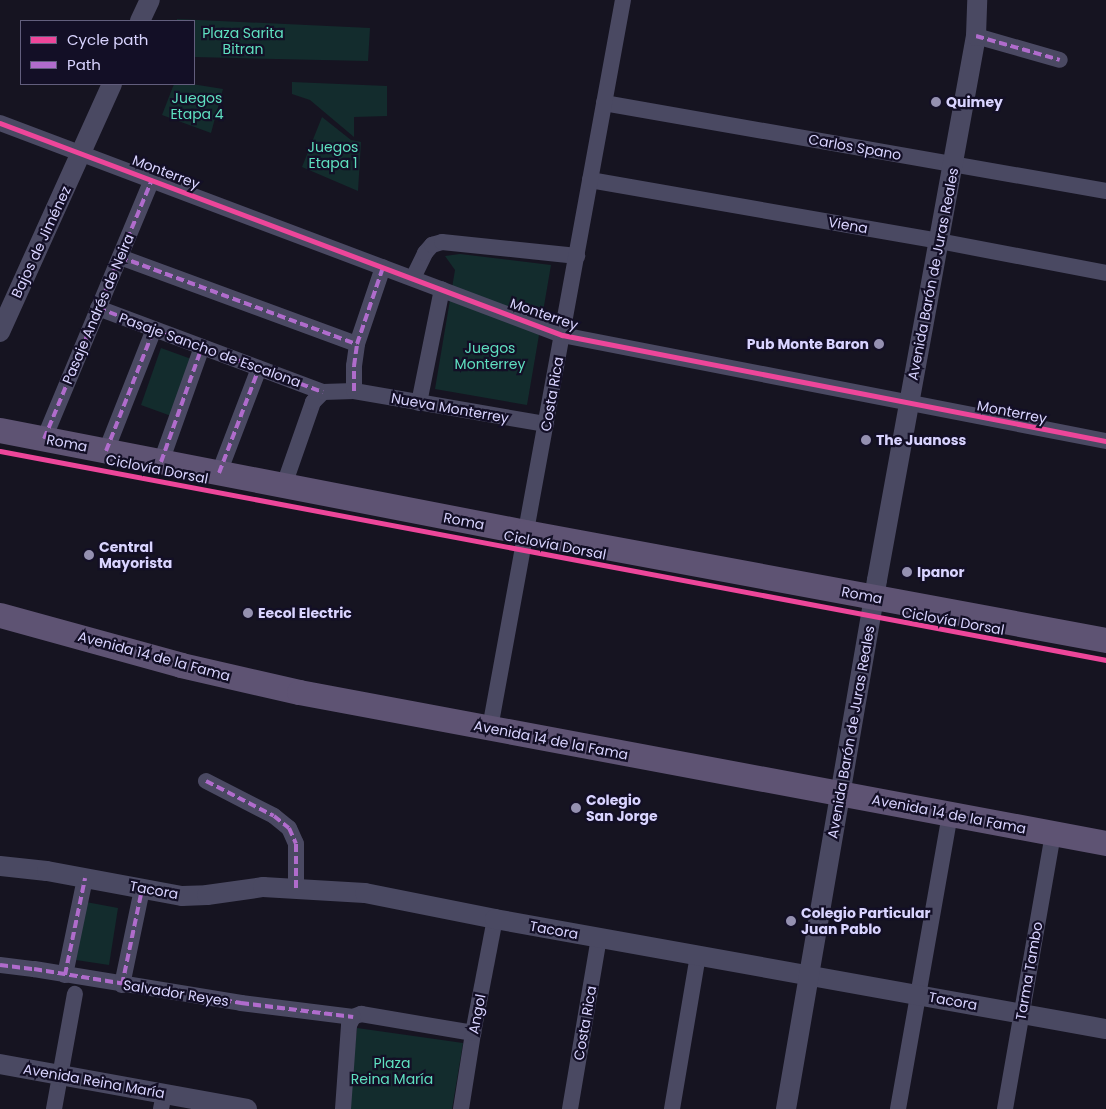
<!DOCTYPE html>
<meta charset="utf-8">
<style>
body{margin:0}
#map{position:relative;width:1106px;height:1109px;overflow:hidden;background:#161421;font-family:Poppins,sans-serif}
div>[style]{position:absolute}
[style*='--x']{left:calc(var(--x)*1px);top:calc(var(--y)*1px);width:calc(var(--w)*1px);rotate:calc(var(--a)*1deg)}
.green>*{inset:0;background:#132c2d}
.minor>*{height:16px;margin:-8px;padding:0 8px;transform-origin:8px;border-radius:8px;background:#4a4962}
.tertiary>*{height:20px;margin:-10px;padding:0 10px;transform-origin:10px;border-radius:10px;background:#4a4962}
.primary>*{height:25px;margin:-12.5px;padding:0 12.5px;transform-origin:12.5px;border-radius:12.5px;background:#5e5373}
.quiet>*{height:4px;margin-top:-2px;transform-origin:0;background:repeating-linear-gradient(90deg,#b06ccc 0 8px,transparent 0 12px)}
.cycleway>*{height:5px;margin:-2.5px;padding:0 2.5px;transform-origin:2.5px;border-radius:2.5px;background:#ed469a}
.dots>*{width:14px;height:14px;translate:-50% -50%;box-sizing:border-box;border:2px solid #130f26;border-radius:50%}
span{translate:-50% -50%;white-space:nowrap;text-align:center;line-height:1.15;-webkit-text-stroke:4.5px #130f26;paint-order:stroke}
.park-label{font-size:14px;color:#5fe0c0}
.poi-label{font-size:14px;color:#d9d4ff;font-weight:700}
.left{translate:0 -50%;text-align:left}
.right{translate:-100% -50%;text-align:right}
.street-label{font-size:14px;color:#d9d4ff}
.legend{position:absolute;left:20px;top:20px;width:175px;height:65px;box-sizing:border-box;background:#130f26;border:1px solid #625e7d;margin:0;padding:6px 9px;list-style:none;font-size:15px;color:#d9d4ff}
.legend li{display:flex;align-items:center;gap:10px;height:25px}
.legend b{width:25px;border:1px solid #625e7d}
</style>
<div id="map">
<div class="green">
<i style="clip-path:polygon(177px 19px,370px 28px,368px 61px,194px 57px,194px 21px,177px 21px)"></i>
<i style="clip-path:polygon(292px 82px,387px 86px,387px 116px,354px 117px,354px 137px,310px 100px,292px 94px)"></i>
<i style="clip-path:polygon(174px 84px,192px 84px,223px 89px,211px 133px,162px 115px)"></i>
<i style="clip-path:polygon(322px 117px,351px 140px,361px 142px,358px 191px,302px 167px)"></i>
<i style="clip-path:polygon(460px 254px,551px 265px,527px 405px,435px 389px,455px 270px,445px 256px)"></i>
<i style="clip-path:polygon(161px 348px,194px 360px,174px 417px,141px 405px)"></i>
<i style="clip-path:polygon(86px 902px,118px 908px,109px 965px,76px 960px)"></i>
<i style="clip-path:polygon(357px 1028px,463px 1043px,452px 1109px,348px 1109px)"></i>
</div>
<div class="minor">
<i style="--x:976;--y:36;--w:87;--a:15.9"></i>
<i style="--x:604;--y:103;--w:510;--a:9.94"></i>
<i style="--x:0;--y:123;--w:601;--a:20.67"></i>
<i style="--x:562;--y:335;--w:554;--a:11.03"></i>
<i style="--x:590;--y:180;--w:354;--a:9.9"></i>
<i style="--x:939;--y:241;--w:170;--a:10.8"></i>
<i style="--x:120;--y:257;--w:252;--a:20.2"></i>
<i style="--x:413;--y:278;--w:28;--a:-64"></i>
<i style="--x:425;--y:253;--w:11;--a:-49"></i>
<i style="--x:432;--y:245;--w:10;--a:-17"></i>
<i style="--x:442;--y:242;--w:136;--a:5.9"></i>
<i style="--x:98;--y:308;--w:240;--a:20.5"></i>
<i style="--x:354;--y:391;--w:25;--a:-90"></i>
<i style="--x:354;--y:366;--w:22;--a:-82"></i>
<i style="--x:357;--y:344;--w:81;--a:-71.3"></i>
<i style="--x:419;--y:403;--w:116;--a:-78.6"></i>
<i style="--x:44;--y:439;--w:282;--a:-67.4"></i>
<i style="--x:106;--y:451;--w:131;--a:-68.5"></i>
<i style="--x:161;--y:462;--w:122;--a:-70.4"></i>
<i style="--x:219;--y:473;--w:112;--a:-69.1"></i>
<i style="--x:284;--y:485;--w:88;--a:-70.7"></i>
<i style="--x:313;--y:402;--w:14;--a:-45"></i>
<i style="--x:323;--y:392;--w:31;--a:-2"></i>
<i style="--x:354;--y:391;--w:195;--a:9.8"></i>
<i style="--x:490;--y:728;--w:740;--a:-79.65"></i>
<i style="--x:206;--y:781;--w:76;--a:27.2"></i>
<i style="--x:274;--y:816;--w:19;--a:39"></i>
<i style="--x:289;--y:828;--w:17;--a:66"></i>
<i style="--x:296;--y:844;--w:45;--a:90"></i>
<i style="--x:0;--y:965;--w:34;--a:7"></i>
<i style="--x:34;--y:969;--w:210;--a:9.3"></i>
<i style="--x:241;--y:1003;--w:113;--a:7.1"></i>
<i style="--x:353;--y:1017;--w:9;--a:-21"></i>
<i style="--x:361;--y:1014;--w:114;--a:9.6"></i>
<i style="--x:65;--y:975;--w:99;--a:-78.3"></i>
<i style="--x:122;--y:985;--w:98;--a:-78.2"></i>
<i style="--x:54;--y:1109;--w:117;--a:-79.7"></i>
<i style="--x:161;--y:1109;--w:15;--a:-79"></i>
<i style="--x:343;--y:1109;--w:84;--a:-85.9"></i>
<i style="--x:349;--y:1025;--w:9;--a:-63"></i>
<i style="--x:461;--y:1109;--w:77;--a:-81"></i>
<i style="--x:473;--y:1033;--w:116;--a:-79.1"></i>
<i style="--x:570;--y:1109;--w:173;--a:-80.4"></i>
<i style="--x:672;--y:1109;--w:155;--a:-80.4"></i>
<i style="--x:898;--y:1109;--w:300;--a:-80"></i>
<i style="--x:1005;--y:1109;--w:279;--a:-80.1"></i>
</div>
<div class="tertiary">
<i style="--x:140;--y:21;--w:23;--a:-65"></i>
<i style="--x:0;--y:332;--w:272;--a:-65.7"></i>
<i style="--x:0;--y:866;--w:47;--a:6.1"></i>
<i style="--x:47;--y:871;--w:137;--a:10.5"></i>
<i style="--x:182;--y:896;--w:25;--a:-2"></i>
<i style="--x:207;--y:895;--w:57;--a:-8.1"></i>
<i style="--x:263;--y:887;--w:102;--a:3.4"></i>
<i style="--x:365;--y:893;--w:133;--a:11.3"></i>
<i style="--x:495;--y:919;--w:621;--a:10.21"></i>
<i style="--x:0;--y:1064;--w:251;--a:10.3"></i>
<i style="--x:786;--y:1109;--w:537;--a:-80.24"></i>
<i style="--x:877;--y:580;--w:553;--a:-79.69"></i>
<i style="--x:976;--y:36;--w:36;--a:-88"></i>
</div>
<div class="primary">
<i style="--x:0;--y:430;--w:535;--a:10.99"></i>
<i style="--x:525;--y:532;--w:591;--a:10.53"></i>
<i style="--x:0;--y:615;--w:188;--a:15.4"></i>
<i style="--x:181;--y:665;--w:121;--a:12.9"></i>
<i style="--x:299;--y:692;--w:821;--a:10.6"></i>
</div>
<div class="quiet">
<i style="--x:976;--y:36;--w:87;--a:15.9"></i>
<i style="--x:120;--y:257;--w:252;--a:20.2"></i>
<i style="--x:98;--y:308;--w:240;--a:20.5"></i>
<i style="--x:354;--y:391;--w:25;--a:-90"></i>
<i style="--x:354;--y:366;--w:22;--a:-82"></i>
<i style="--x:357;--y:344;--w:81;--a:-71.3"></i>
<i style="--x:44;--y:439;--w:282;--a:-67.4"></i>
<i style="--x:106;--y:451;--w:131;--a:-68.5"></i>
<i style="--x:161;--y:462;--w:122;--a:-70.4"></i>
<i style="--x:219;--y:473;--w:112;--a:-69.1"></i>
<i style="--x:206;--y:781;--w:76;--a:27.2"></i>
<i style="--x:274;--y:816;--w:19;--a:39"></i>
<i style="--x:289;--y:828;--w:17;--a:66"></i>
<i style="--x:296;--y:844;--w:45;--a:90"></i>
<i style="--x:0;--y:965;--w:34;--a:7"></i>
<i style="--x:34;--y:969;--w:210;--a:9.3"></i>
<i style="--x:241;--y:1003;--w:113;--a:7.1"></i>
<i style="--x:65;--y:975;--w:99;--a:-78.3"></i>
<i style="--x:122;--y:985;--w:98;--a:-78.2"></i>
</div>
<div class="cycleway">
<i style="--x:0;--y:123;--w:601;--a:20.67"></i>
<i style="--x:562;--y:335;--w:554;--a:11.03"></i>
<i style="--x:0;--y:451;--w:1126;--a:10.7"></i>
</div>
<div class="dots">
<i style="left:936px;top:102px;background:#9591b1"></i>
<i style="left:879px;top:344px;background:#9591b1"></i>
<i style="left:866px;top:440px;background:#9591b1"></i>
<i style="left:89px;top:555px;background:#9591b1"></i>
<i style="left:907px;top:572px;background:#9591b1"></i>
<i style="left:248px;top:613px;background:#9591b1"></i>
<i style="left:576px;top:808px;background:#9591b1"></i>
<i style="left:791px;top:921px;background:#9591b1"></i>
</div>
<div class="park-label">
<span style="left:243px;top:41px">Plaza Sarita<br>Bitran</span>
<span style="left:197px;top:106px">Juegos<br>Etapa 4</span>
<span style="left:333px;top:155px">Juegos<br>Etapa 1</span>
<span style="left:490px;top:356px">Juegos<br>Monterrey</span>
<span style="left:392px;top:1071px">Plaza<br>Reina María</span>
</div>
<div class="poi-label">
<span class="left" style="left:946px;top:102px">Quimey</span>
<span class="right" style="left:869px;top:344px">Pub Monte Baron</span>
<span class="left" style="left:876px;top:440px">The Juanoss</span>
<span class="left" style="left:99px;top:555px">Central<br>Mayorista</span>
<span class="left" style="left:917px;top:572px">Ipanor</span>
<span class="left" style="left:258px;top:613px">Eecol Electric</span>
<span class="left" style="left:586px;top:808px">Colegio<br>San Jorge</span>
<span class="left" style="left:801px;top:921px">Colegio Particular<br>Juan Pablo</span>
</div>
<div class="street-label">
<span style="left:855px;top:147px;rotate:10deg">Carlos Spano</span>
<span style="left:166px;top:172px;rotate:21deg">Monterrey</span>
<span style="left:848px;top:225px;rotate:10deg">Viena</span>
<span style="left:41px;top:242px;rotate:-65deg">Bajos de Jiménez</span>
<span style="left:933px;top:274px;rotate:-79deg">Avenida Barón de Juras Reales</span>
<span style="left:98px;top:309px;rotate:-67deg">Pasaje Andrés de Neira</span>
<span style="left:544px;top:314px;rotate:19deg">Monterrey</span>
<span style="left:210px;top:350px;rotate:20deg">Pasaje Sancho de Escalona</span>
<span style="left:552px;top:394px;rotate:-80deg">Costa Rica</span>
<span style="left:450px;top:408px;rotate:10deg">Nueva Monterrey</span>
<span style="left:1012px;top:412px;rotate:11deg">Monterrey</span>
<span style="left:67px;top:443px;rotate:11deg">Roma</span>
<span style="left:157px;top:469px;rotate:11deg">Ciclovía Dorsal</span>
<span style="left:464px;top:521px;rotate:11deg">Roma</span>
<span style="left:555px;top:545px;rotate:11deg">Ciclovía Dorsal</span>
<span style="left:862px;top:595px;rotate:11deg">Roma</span>
<span style="left:953px;top:621px;rotate:10deg">Ciclovía Dorsal</span>
<span style="left:154px;top:656px;rotate:15deg">Avenida 14 de la Fama</span>
<span style="left:851px;top:732px;rotate:-80deg">Avenida Barón de Juras Reales</span>
<span style="left:551px;top:740px;rotate:11deg">Avenida 14 de la Fama</span>
<span style="left:949px;top:814px;rotate:11deg">Avenida 14 de la Fama</span>
<span style="left:154px;top:890px;rotate:10deg">Tacora</span>
<span style="left:554px;top:930px;rotate:10deg">Tacora</span>
<span style="left:1029px;top:971px;rotate:-80deg">Tarma Tambo</span>
<span style="left:176px;top:993px;rotate:9deg">Salvador Reyes</span>
<span style="left:953px;top:1001px;rotate:10deg">Tacora</span>
<span style="left:477px;top:1014px;rotate:-79deg">Angol</span>
<span style="left:585px;top:1023px;rotate:-80deg">Costa Rica</span>
<span style="left:94px;top:1081px;rotate:10deg">Avenida Reina María</span>
</div>
<ul class="legend">
<li><b style="height:6px;background:#ed469a"></b>Cycle path</li>
<li><b style="height:6px;background:#b06ccc"></b>Path</li>
</ul>
</div>
